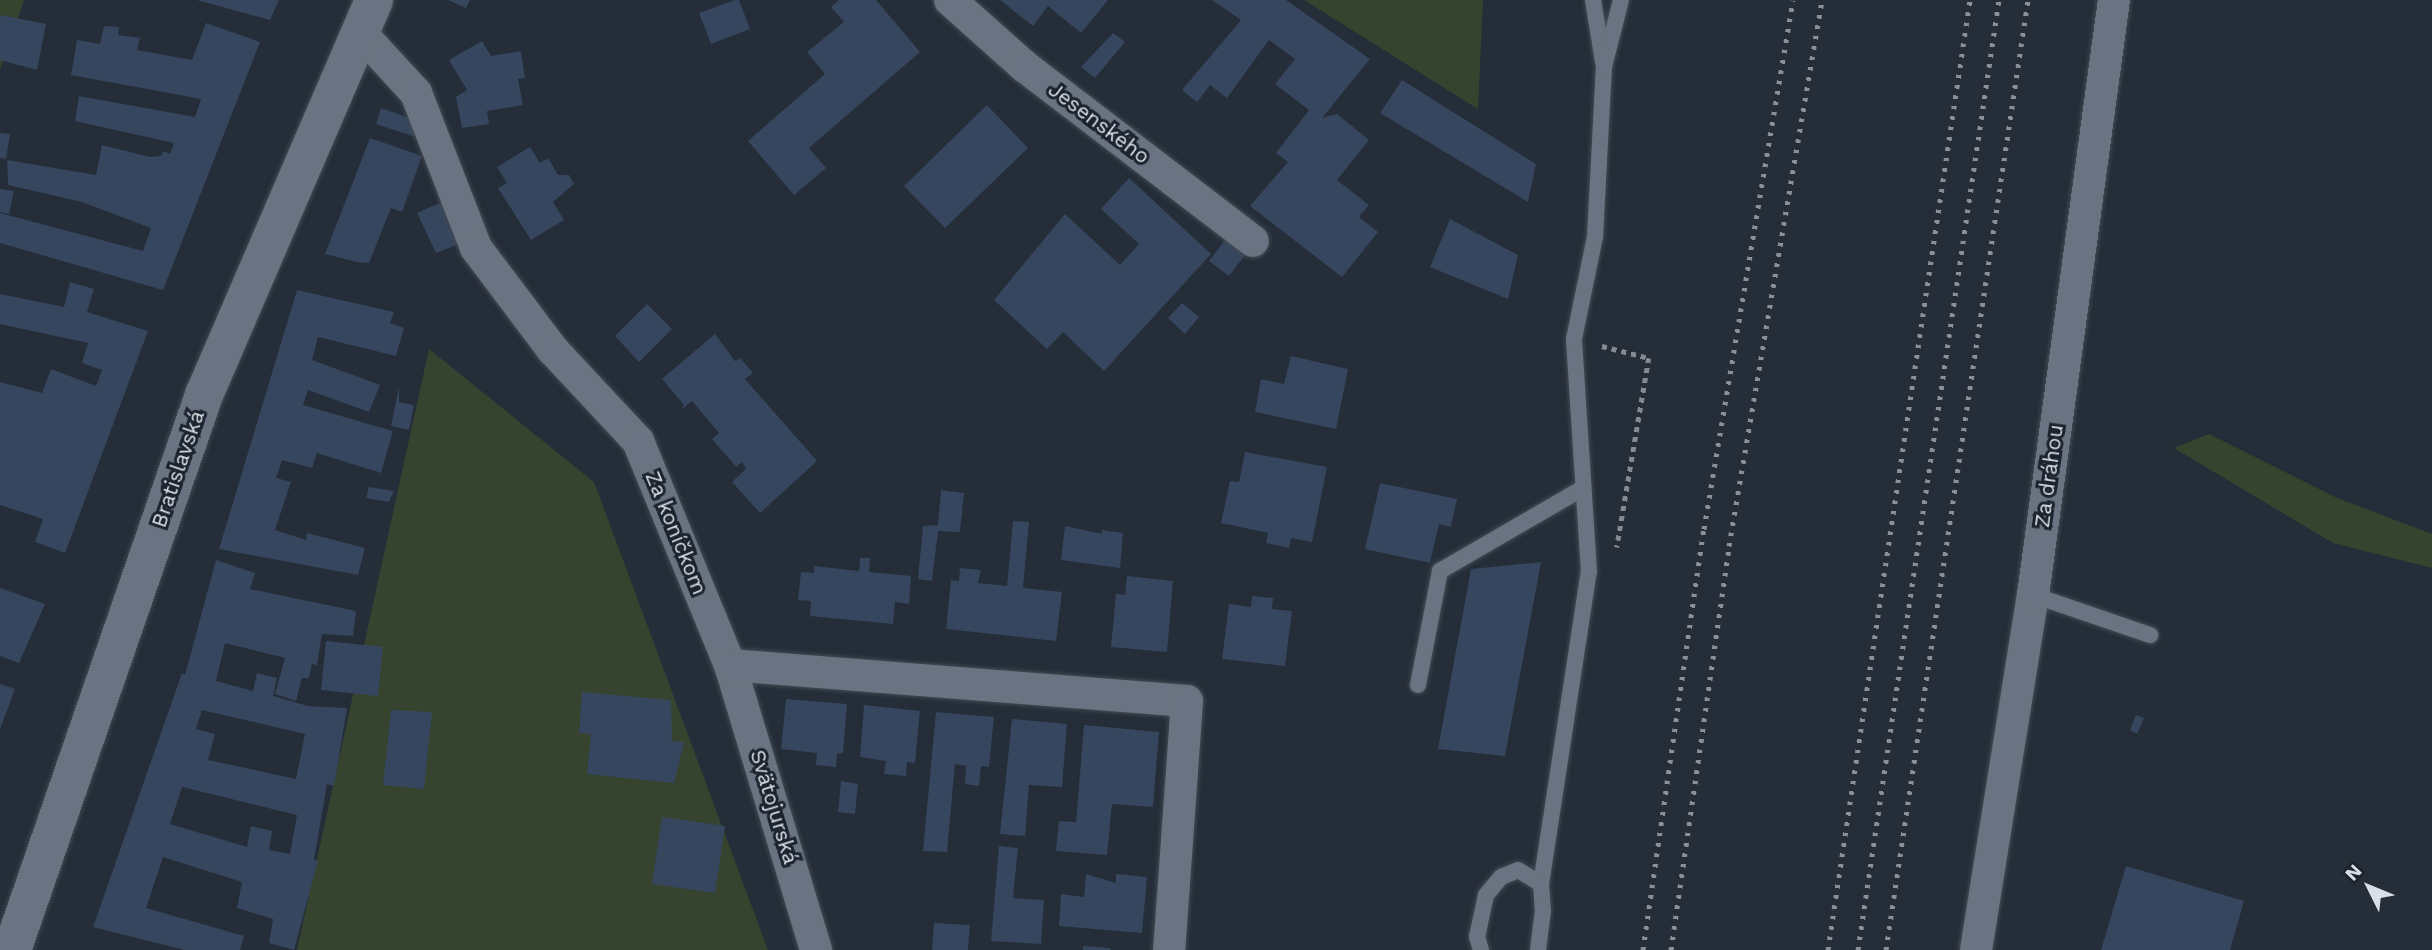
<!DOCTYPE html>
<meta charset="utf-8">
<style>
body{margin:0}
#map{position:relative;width:2432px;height:950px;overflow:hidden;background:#242d38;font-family:"Work Sans",sans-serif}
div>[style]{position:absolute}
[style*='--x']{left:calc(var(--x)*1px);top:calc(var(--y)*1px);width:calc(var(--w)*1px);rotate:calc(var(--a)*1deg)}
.green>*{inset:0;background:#36442f}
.building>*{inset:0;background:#36465e}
.path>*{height:4.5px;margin-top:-2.25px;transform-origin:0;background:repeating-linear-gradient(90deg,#838a94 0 5px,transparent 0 10px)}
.roads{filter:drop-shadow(0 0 2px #424a53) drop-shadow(0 0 2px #424a53)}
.lane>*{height:16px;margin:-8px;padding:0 8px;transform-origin:8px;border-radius:8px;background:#6a7381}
.street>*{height:32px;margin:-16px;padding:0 16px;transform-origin:16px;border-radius:16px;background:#6a7381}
.secondary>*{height:38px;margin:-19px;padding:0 19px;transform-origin:19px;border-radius:19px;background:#6a7381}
.rail>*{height:5px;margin-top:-2.5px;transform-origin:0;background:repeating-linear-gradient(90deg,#8a909a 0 3.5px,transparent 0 10.5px)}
span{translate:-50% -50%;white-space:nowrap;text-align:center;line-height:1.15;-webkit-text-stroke:6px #1b232e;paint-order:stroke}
.street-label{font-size:21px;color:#dadfe7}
.north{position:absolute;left:2334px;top:852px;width:70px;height:70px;-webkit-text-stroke:5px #1b232e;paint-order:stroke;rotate:313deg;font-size:19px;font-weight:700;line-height:28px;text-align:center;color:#dadfe7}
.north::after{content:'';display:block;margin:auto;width:24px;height:32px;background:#dadfe7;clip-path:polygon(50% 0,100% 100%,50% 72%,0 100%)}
</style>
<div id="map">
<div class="green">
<i style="clip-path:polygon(0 0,24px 0,0 70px)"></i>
<i style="clip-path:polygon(1304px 0,1483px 0,1478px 109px)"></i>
<i style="clip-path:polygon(429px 349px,594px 482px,768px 950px,297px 950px)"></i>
<i style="clip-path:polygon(2209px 434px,2337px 498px,2432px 534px,2432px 568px,2333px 543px,2174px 448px)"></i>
</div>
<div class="building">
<i style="clip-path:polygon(197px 0,279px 0,270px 20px)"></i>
<i style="clip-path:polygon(448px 0,470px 0,466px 8px)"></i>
<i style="clip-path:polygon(735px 0,739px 0,750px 29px,711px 44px,699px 13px)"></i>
<i style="clip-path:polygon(839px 0,876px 0,920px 52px,809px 148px,826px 168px,794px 195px,748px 141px,825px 74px,807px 52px,844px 22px,831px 7px)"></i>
<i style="clip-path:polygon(1000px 0,1108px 0,1081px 33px,1048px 6px,1033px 26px)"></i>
<i style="clip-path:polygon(1212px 0,1286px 0,1370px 59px,1322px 118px,1337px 114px,1369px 140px,1337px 180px,1369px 205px,1359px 217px,1378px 232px,1342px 277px,1250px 206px,1288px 162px,1276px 153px,1309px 110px,1275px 84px,1295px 59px,1269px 40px,1227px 98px,1210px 85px,1197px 102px,1182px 90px,1241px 20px)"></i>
<i style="clip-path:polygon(0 15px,46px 24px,37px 70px,0 60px)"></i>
<i style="clip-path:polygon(206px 23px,260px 42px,163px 290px,0 243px,0 213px,143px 251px,151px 228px,82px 202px,8px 185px,7px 160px,96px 175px,102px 145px,150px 157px,161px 156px,163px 151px,170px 154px,174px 143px,75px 121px,79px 96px,195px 117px,201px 99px,71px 75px,77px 40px,100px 44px,104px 26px,119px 27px,118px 35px,140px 38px,137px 50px,192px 60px)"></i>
<i style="clip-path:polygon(1113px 33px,1125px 42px,1095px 78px,1081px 67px)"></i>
<i style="clip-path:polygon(482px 41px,491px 56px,521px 51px,525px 78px,518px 79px,523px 105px,487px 111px,489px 124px,462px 128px,456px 97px,467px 90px,449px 60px)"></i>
<i style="clip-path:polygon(1402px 80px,1536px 164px,1528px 202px,1380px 113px)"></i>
<i style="clip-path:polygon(987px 105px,1028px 148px,945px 228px,904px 186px)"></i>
<i style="clip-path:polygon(381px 108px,421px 122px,416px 137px,376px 124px)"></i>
<i style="clip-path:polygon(0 133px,10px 134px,6px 159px,0 158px)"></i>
<i style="clip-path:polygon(370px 138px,422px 156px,402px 212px,391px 208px,369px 263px,357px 262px,325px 254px)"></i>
<i style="clip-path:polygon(530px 147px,540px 163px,548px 158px,558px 175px,569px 175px,574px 184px,553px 202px,564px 220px,531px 240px,498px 188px,507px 183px,497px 167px)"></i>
<i style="clip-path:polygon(1129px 178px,1211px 254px,1104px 371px,1063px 332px,1047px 349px,994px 300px,1065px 214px,1120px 265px,1139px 244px,1101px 209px)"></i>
<i style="clip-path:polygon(0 189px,14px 191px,9px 214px,0 212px)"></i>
<i style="clip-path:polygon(442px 202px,461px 243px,436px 253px,417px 213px)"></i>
<i style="clip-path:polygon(1450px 219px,1518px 255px,1508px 299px,1430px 267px)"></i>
<i style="clip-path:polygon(1225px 240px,1245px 255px,1229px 276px,1209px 261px)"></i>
<i style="clip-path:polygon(70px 282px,94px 289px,87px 312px,148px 331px,65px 553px,35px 542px,43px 519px,0 505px,0 382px,42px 393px,51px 369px,96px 386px,102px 370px,82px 363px,88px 343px,0 324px,0 294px,64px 307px)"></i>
<i style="clip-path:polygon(297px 290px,394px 312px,390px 323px,404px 328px,396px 356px,318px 337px,312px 360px,380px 385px,369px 412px,308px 390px,303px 405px,393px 431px,381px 473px,317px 453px,312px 468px,282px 460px,276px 478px,291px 482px,275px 530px,306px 540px,307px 533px,365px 548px,358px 575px,219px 549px)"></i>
<i style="clip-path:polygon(1182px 303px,1199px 317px,1185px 334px,1168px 318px)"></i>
<i style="clip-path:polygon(647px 304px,672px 329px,639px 362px,615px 336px)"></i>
<i style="clip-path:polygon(715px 334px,735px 361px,740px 358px,753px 373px,745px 379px,817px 461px,760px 513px,732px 482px,746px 469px,742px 462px,736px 467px,712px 439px,719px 433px,692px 401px,681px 410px,684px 405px,662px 379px)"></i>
<i style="clip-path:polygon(1291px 356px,1348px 369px,1336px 429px,1255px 412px,1261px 379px,1284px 384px)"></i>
<i style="clip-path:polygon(399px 387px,399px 402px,414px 405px,409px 430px,391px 426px)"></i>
<i style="clip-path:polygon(1245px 452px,1327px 467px,1312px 542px,1291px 538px,1289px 548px,1266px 543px,1268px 533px,1221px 523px,1230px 481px,1239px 482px)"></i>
<i style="clip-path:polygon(1380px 483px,1457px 499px,1451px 527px,1439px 524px,1430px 563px,1365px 549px)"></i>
<i style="clip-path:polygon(369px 487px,394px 491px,389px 502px,366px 498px)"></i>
<i style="clip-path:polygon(941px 490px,964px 493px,960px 532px,938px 531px,932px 581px,918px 579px,923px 526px,938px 525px)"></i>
<i style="clip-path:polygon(1013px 521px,1029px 522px,1023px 588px,1062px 592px,1056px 641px,946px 629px,951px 580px,959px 581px,960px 568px,981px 570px,978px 583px,1007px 586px)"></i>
<i style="clip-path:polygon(1065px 526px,1102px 534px,1102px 530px,1123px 533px,1120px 568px,1061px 560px)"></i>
<i style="clip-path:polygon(860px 558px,870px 558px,869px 572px,911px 576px,909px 604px,895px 602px,893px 624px,810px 616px,811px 601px,798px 600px,801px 572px,814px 573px,814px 566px,859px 571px)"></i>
<i style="clip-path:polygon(evenodd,216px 560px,255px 573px,250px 589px,356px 611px,353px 636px,322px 634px,317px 665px,312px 664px,309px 678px,302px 678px,296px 701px,275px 694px,285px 658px,225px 643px,216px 681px,253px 691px,257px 673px,277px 678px,273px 696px,308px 706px,347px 708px,334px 786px,327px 784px,314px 860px,318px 861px,294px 950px,269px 943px,273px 919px,237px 908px,242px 882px,163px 857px,146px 908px,244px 936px,240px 950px,185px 950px,93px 927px,182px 673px,185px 675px,216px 560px,202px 710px,305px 734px,296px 779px,208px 760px,215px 734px,196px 729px,202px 710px,216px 560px,182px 787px,297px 815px,290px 854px,269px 850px,272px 831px,251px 826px,247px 847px,170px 824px,182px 787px)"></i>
<i style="clip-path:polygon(1541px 562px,1505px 756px,1438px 749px,1471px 569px)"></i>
<i style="clip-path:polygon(1127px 576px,1173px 581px,1167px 652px,1111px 647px,1116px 594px,1125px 595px)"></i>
<i style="clip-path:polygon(0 588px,45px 604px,19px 663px,0 656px)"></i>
<i style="clip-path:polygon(1252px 596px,1273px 598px,1272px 609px,1292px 611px,1285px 666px,1222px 659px,1229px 604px,1251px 607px)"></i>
<i style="clip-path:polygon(326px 641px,383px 647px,378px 696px,321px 690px)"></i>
<i style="clip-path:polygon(0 684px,15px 689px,0 729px)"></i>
<i style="clip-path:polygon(582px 692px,671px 700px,672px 741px,684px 742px,674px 783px,587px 774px,591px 734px,579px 733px)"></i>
<i style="clip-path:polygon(786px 699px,847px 704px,843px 753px,837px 754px,836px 767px,816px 765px,817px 753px,781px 749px)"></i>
<i style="clip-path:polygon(864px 705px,920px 711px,915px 763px,907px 762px,906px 776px,884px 774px,886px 761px,860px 757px)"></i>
<i style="clip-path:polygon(391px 710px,432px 712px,424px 789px,383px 785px)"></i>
<i style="clip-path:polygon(936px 712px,994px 717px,989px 767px,981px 766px,979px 786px,965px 784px,966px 766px,955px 764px,947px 852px,923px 851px)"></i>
<i style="clip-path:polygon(2136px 715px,2144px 718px,2137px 734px,2130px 730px)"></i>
<i style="clip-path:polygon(1012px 719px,1067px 724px,1062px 787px,1029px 785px,1025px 836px,1000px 834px)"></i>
<i style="clip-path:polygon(1084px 725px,1159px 732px,1153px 807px,1112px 804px,1107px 855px,1056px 851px,1059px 821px,1076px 822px)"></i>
<i style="clip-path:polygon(841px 781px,858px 784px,855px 814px,838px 812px)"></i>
<i style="clip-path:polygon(662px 817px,725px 826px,715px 893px,652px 884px)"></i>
<i style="clip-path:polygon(999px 846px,1018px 848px,1013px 898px,1044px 900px,1041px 944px,991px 941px)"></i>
<i style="clip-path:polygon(2126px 866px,2244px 901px,2230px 950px,2101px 950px)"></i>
<i style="clip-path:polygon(1086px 874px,1116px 883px,1116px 874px,1147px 877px,1142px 933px,1059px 926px,1061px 894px,1084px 897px)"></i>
<i style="clip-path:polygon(934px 923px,970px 925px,968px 950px,932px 950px)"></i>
<i style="clip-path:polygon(1083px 946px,1110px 948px,1110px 950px,1083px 950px)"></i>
</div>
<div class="path">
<i style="--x:1602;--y:346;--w:49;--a:14.3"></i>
<i style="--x:1649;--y:358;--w:192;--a:99.6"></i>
</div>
<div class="roads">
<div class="lane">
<i style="--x:1593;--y:0;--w:63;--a:80.8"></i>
<i style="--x:2033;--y:595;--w:124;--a:18.9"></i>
<i style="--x:1418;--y:685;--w:116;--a:-79.1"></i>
<i style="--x:1440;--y:571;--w:165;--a:-30.1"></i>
<i style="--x:1541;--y:884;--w:316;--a:-81.3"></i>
<i style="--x:1589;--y:572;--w:233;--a:-93.7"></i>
<i style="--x:1574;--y:339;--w:104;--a:-78.4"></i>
<i style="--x:1595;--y:237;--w:170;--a:-87"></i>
<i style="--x:1604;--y:67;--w:69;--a:-75.8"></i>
<i style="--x:1481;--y:950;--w:14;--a:-107"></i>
<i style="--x:1477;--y:937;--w:43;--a:-77.9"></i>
<i style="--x:1486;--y:895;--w:23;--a:-50"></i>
<i style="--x:1501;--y:877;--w:18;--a:-22"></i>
<i style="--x:1518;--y:870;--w:27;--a:31"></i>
<i style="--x:1541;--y:884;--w:26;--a:86"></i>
<i style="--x:1543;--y:910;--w:40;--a:97.1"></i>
</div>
<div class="street">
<i style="--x:950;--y:0;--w:99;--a:41.7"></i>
<i style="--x:1024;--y:66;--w:288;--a:37.4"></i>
<i style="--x:359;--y:31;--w:84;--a:47.4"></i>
<i style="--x:416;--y:93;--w:166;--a:68.8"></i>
<i style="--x:476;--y:248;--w:128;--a:53"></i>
<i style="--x:553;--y:350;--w:125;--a:47"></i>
<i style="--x:638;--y:441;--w:242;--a:67.7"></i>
<i style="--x:730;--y:665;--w:298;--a:73.2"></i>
<i style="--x:730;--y:665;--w:458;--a:4.5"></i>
<i style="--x:1187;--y:701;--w:250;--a:94.1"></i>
<i style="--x:1976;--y:950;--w:360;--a:-80.9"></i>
<i style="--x:2033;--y:595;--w:600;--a:-82.25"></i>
</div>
<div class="secondary">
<i style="--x:12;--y:950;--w:587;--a:-70.92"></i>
<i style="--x:204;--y:395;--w:430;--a:-66.7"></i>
</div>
</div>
<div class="rail">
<i style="--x:1643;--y:950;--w:425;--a:-81.8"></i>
<i style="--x:1704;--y:529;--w:536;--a:-80.45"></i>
<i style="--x:1671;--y:950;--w:408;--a:-81.8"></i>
<i style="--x:1729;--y:546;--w:554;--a:-80.33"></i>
<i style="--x:1828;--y:950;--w:961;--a:-81.5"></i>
<i style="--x:1858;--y:950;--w:960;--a:-81.56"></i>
<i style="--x:1886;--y:950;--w:961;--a:-81.5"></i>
</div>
<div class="street-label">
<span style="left:1099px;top:123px;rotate:37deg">Jesenského</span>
<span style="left:178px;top:469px;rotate:-71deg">Bratislavská</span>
<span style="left:2049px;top:476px;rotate:-82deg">Za dráhou</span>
<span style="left:676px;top:533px;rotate:68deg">Za koníčkom</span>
<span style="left:774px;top:807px;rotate:73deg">Svätojurská</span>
</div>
<div class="north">N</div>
</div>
